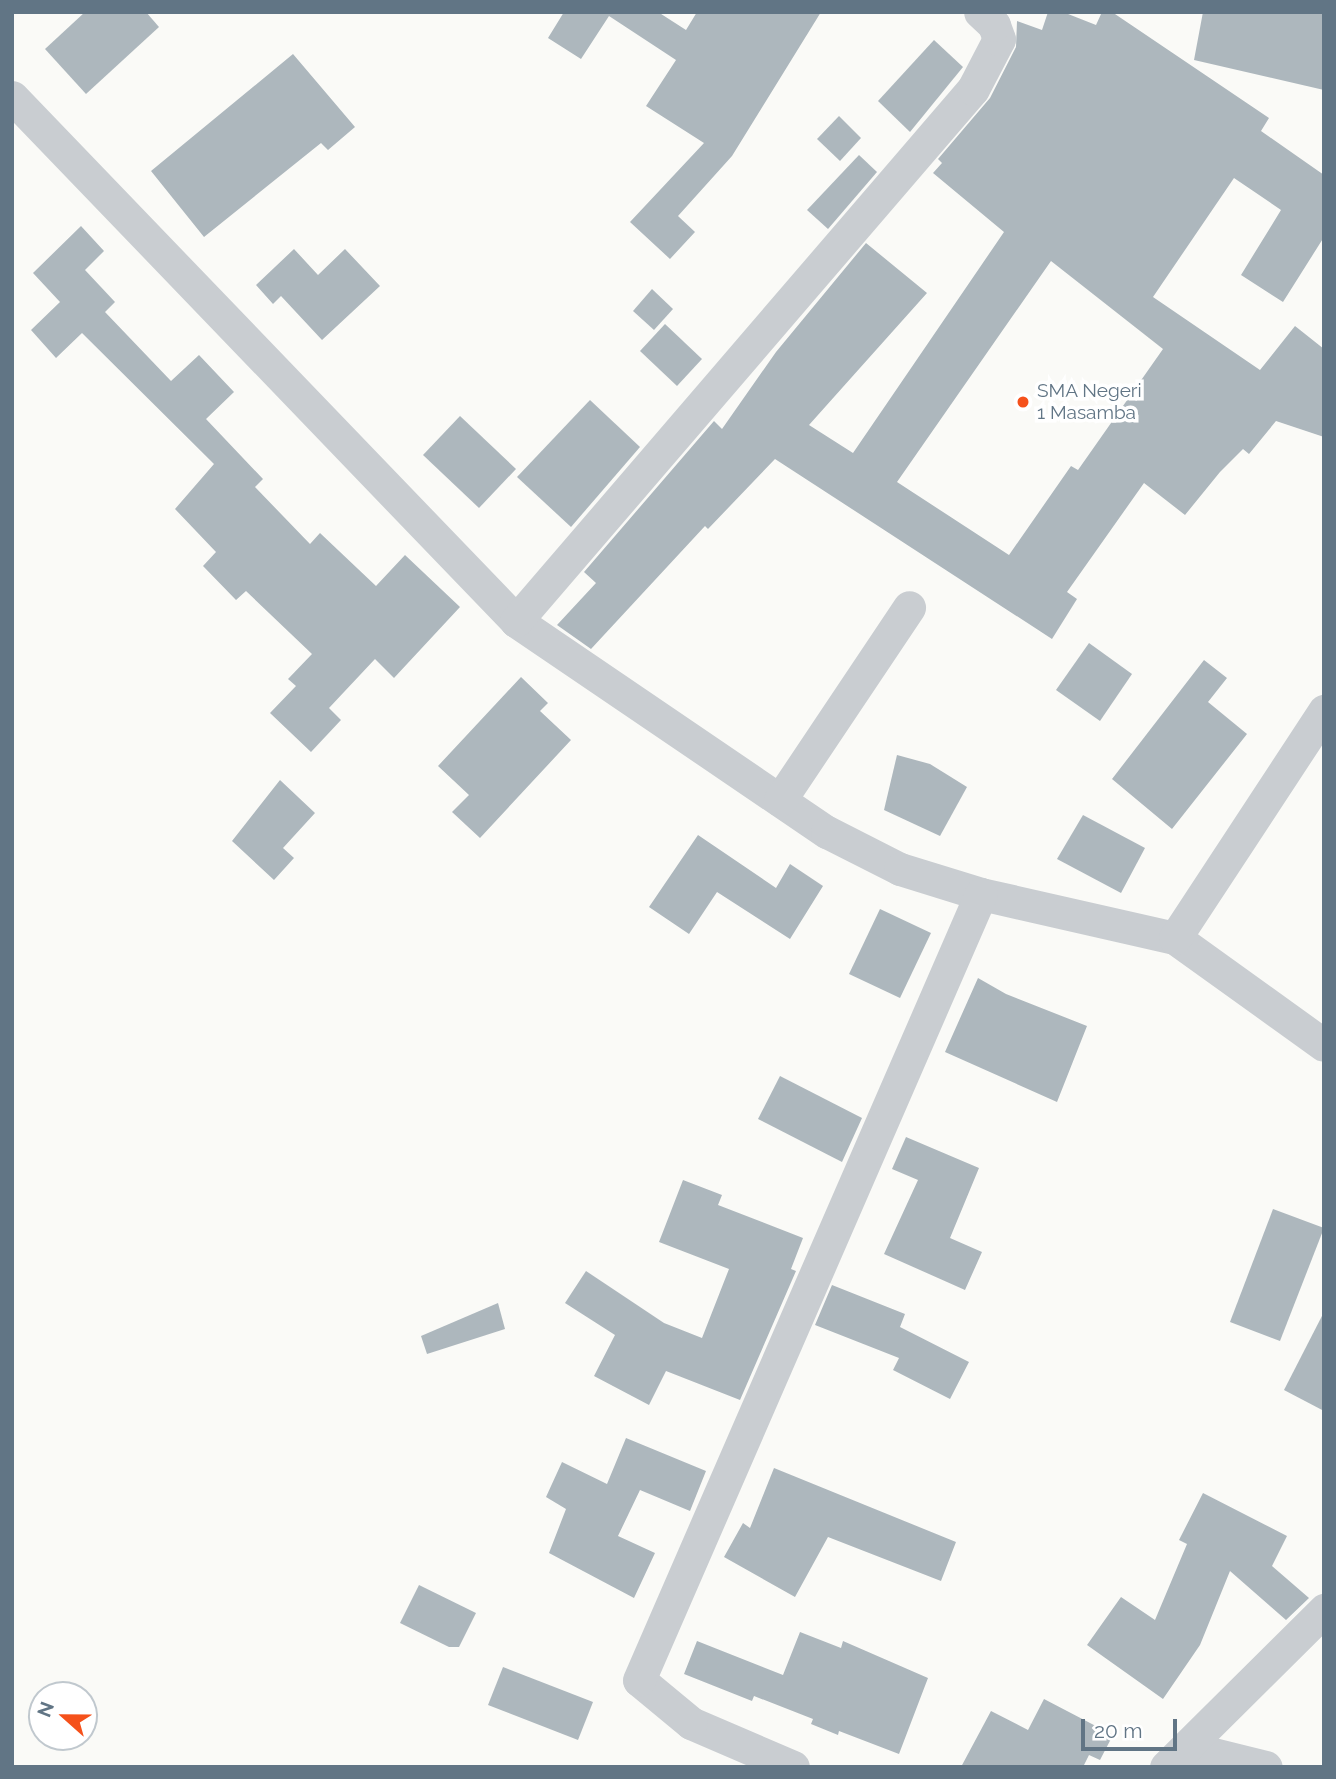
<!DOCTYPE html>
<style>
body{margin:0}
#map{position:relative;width:1336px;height:1779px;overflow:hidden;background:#fafaf7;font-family:Raleway,sans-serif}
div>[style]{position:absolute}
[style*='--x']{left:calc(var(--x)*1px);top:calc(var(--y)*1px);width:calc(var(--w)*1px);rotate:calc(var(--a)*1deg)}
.building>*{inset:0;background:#adb7bd}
.street>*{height:33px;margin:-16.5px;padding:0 16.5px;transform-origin:16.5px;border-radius:16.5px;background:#c9cdd1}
.dots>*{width:19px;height:19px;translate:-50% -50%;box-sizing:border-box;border:4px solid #fff;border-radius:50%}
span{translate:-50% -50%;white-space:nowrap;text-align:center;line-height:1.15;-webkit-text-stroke:7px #fff;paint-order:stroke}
.poi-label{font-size:19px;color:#617585}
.left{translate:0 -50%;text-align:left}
.frame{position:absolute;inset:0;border:14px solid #617585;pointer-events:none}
.north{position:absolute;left:28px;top:1681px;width:70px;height:70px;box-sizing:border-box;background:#fff;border:2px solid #c0c8ce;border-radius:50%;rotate:291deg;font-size:19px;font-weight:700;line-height:28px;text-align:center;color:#617585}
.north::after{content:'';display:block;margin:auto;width:24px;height:32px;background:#f5511b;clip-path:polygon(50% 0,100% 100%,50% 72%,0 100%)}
.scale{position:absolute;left:1081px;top:1719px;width:96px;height:32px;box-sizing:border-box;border:4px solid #617585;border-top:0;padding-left:9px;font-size:21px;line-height:24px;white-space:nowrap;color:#617585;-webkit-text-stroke:5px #fff;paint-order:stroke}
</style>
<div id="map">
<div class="building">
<i style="clip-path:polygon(85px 12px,146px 12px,159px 27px,86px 94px,45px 49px)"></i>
<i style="clip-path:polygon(564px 12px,658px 12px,686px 30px,697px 12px,821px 12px,732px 156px,678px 216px,695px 232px,670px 259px,630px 222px,704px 143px,646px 106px,676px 60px,609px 16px,581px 59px,548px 38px)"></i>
<i style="clip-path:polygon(evenodd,1048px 12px,1063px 12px,1096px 25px,1102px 12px,1112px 12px,1269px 118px,1261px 131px,1324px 175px,1324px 237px,1283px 302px,1241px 275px,1281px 210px,1234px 178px,1153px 297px,1260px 370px,1295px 326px,1324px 349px,1324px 437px,1276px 421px,1249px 454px,1243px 449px,1220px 472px,1185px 515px,1144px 483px,1067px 592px,1077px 599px,1052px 639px,775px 459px,708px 529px,705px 526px,591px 649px,557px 625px,596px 583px,584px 572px,714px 421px,722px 429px,776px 352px,866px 243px,927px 293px,809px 425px,853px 453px,1004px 232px,933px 173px,942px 163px,938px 159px,990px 98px,1016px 47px,1017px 21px,1042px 30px,1048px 12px,1051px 261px,1163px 349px,1078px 470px,1071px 466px,1009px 555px,897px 482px,1051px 261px)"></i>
<i style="clip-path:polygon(1203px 12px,1324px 12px,1324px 90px,1194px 60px)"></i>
<i style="clip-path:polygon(934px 40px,963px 67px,910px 132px,878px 101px)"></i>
<i style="clip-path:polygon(293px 54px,355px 127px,328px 150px,321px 143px,204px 237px,151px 171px)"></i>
<i style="clip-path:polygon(839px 116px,861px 138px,840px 161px,817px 139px)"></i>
<i style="clip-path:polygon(859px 155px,877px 172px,828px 229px,807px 210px)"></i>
<i style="clip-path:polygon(81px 226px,104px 251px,85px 270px,115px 302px,105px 312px,171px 381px,199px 355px,234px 392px,206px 419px,263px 479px,255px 487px,310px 544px,320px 533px,376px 586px,405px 555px,460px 607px,394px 678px,375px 659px,329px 708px,341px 720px,311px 752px,270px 713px,296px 686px,288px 679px,312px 654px,246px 591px,236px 600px,203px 566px,216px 552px,175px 509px,214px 464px,82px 333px,56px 358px,31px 330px,60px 302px,33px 273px)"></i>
<i style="clip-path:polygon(294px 249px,318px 275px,345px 249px,380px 286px,322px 340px,281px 296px,273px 304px,256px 285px)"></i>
<i style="clip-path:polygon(652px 289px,673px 309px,654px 330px,633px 311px)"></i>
<i style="clip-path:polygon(665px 324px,702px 359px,677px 386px,640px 351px)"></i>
<i style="clip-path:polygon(590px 400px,640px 447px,571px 527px,517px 477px)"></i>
<i style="clip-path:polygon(460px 416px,516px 469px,479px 508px,423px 455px)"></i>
<i style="clip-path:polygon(1089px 643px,1132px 674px,1100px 721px,1056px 690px)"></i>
<i style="clip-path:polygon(1204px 660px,1227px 678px,1208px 702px,1247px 734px,1172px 829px,1112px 779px)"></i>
<i style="clip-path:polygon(521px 677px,548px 703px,540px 711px,571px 740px,480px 838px,452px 812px,469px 795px,438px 766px)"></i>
<i style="clip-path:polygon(897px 755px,930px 764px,967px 787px,940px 836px,884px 810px)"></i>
<i style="clip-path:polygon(280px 780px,315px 813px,283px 848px,294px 858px,274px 880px,232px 841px)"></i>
<i style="clip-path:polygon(1083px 815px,1145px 848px,1121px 893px,1057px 859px)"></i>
<i style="clip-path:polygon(698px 835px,776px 888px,790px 864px,823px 886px,790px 939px,717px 892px,689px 934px,649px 907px)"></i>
<i style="clip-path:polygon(880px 909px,931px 933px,900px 998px,849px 974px)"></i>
<i style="clip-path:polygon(978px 978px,1006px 994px,1087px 1026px,1057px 1102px,945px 1052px)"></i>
<i style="clip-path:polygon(780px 1076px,862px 1118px,842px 1162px,758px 1119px)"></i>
<i style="clip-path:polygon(906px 1137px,979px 1168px,950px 1238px,982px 1252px,965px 1290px,884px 1254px,918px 1180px,892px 1169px)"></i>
<i style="clip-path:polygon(683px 1180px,722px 1195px,718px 1205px,803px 1238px,791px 1269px,796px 1271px,740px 1400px,666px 1371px,649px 1405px,594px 1376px,615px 1335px,565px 1303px,586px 1271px,664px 1323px,702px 1338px,729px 1269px,659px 1242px)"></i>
<i style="clip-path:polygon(1273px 1209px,1324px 1228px,1280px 1341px,1230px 1322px)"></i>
<i style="clip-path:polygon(832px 1285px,905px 1314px,900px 1327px,969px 1362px,950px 1399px,893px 1370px,899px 1358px,815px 1325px)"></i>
<i style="clip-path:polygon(498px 1303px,505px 1329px,427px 1354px,421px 1336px)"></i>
<i style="clip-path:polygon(1324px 1312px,1324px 1411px,1284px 1390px)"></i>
<i style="clip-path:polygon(626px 1438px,706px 1471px,690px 1511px,640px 1490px,618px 1536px,655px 1553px,634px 1598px,549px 1553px,566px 1509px,546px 1497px,562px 1462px,607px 1484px)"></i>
<i style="clip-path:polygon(774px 1468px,956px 1542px,941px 1581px,828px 1537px,795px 1597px,724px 1557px,743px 1523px,750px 1528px)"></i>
<i style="clip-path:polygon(1203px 1493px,1287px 1536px,1272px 1566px,1309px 1598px,1286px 1620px,1230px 1571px,1200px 1645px,1163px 1699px,1087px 1645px,1121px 1597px,1155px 1620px,1187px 1544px,1179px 1540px)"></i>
<i style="clip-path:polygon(419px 1585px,476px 1613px,459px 1647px,449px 1647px,400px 1623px)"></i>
<i style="clip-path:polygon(800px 1632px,841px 1648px,843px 1641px,928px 1678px,899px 1754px,839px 1731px,838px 1735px,811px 1724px,813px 1719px,754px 1696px,752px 1701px,684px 1674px,697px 1641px,783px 1675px)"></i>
<i style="clip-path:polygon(503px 1667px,593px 1702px,578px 1740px,488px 1705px)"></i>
<i style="clip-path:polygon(1044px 1699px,1113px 1735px,1100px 1760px,1089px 1755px,1083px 1767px,961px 1767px,991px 1711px,1028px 1730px)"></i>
</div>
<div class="street">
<i style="--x:12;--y:97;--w:727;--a:46.11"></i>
<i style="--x:516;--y:621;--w:376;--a:34.2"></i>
<i style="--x:827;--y:832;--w:82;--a:26.9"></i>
<i style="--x:900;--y:869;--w:85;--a:17.2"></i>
<i style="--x:981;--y:894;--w:199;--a:12.8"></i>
<i style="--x:1175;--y:938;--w:183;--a:35.7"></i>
<i style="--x:516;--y:621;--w:701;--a:-49.34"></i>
<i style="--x:973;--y:89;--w:56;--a:-62.5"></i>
<i style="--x:999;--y:39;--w:15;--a:-110"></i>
<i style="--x:994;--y:25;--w:19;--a:-137"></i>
<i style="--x:780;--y:800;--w:232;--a:-56.2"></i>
<i style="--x:1175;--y:938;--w:272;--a:-56.7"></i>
<i style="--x:1189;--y:1748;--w:79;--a:13.9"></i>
<i style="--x:793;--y:1767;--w:111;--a:-156.7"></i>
<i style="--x:691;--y:1723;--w:67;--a:-140.4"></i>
<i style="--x:639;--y:1680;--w:857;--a:-66.49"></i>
<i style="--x:1166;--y:1767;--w:223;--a:-44.8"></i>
</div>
<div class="dots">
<i style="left:1023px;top:402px;background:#f5511b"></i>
</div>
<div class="poi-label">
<span class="left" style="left:1037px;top:402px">SMA Negeri<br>1 Masamba</span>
</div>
<div class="frame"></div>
<div class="north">N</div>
<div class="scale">20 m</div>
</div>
